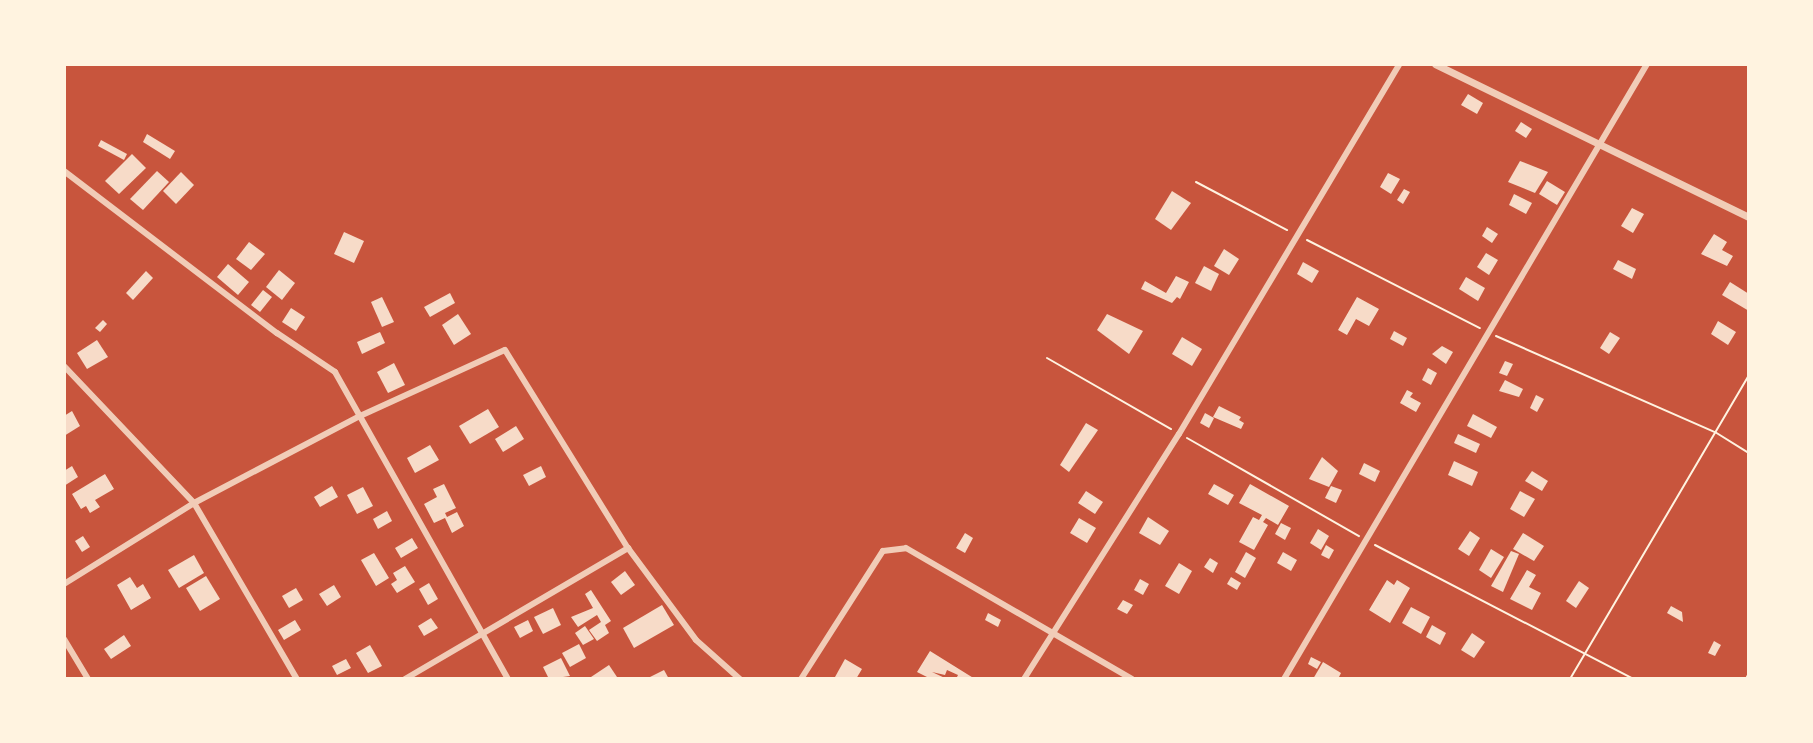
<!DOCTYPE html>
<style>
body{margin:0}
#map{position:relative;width:1813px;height:743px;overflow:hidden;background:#c8553d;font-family:"IBM Plex Serif",serif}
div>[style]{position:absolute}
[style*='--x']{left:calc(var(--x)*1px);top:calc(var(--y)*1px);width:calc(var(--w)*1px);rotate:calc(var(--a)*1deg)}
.building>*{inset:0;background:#f7dbc8}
.path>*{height:2px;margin:-1px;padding:0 1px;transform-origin:1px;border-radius:1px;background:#fff3e0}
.minor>*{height:6px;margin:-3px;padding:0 3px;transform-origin:3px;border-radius:3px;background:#f1ccb7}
.tertiary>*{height:7px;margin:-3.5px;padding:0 3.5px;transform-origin:3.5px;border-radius:3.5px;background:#f1ccb7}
span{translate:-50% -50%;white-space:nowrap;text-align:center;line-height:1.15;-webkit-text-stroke:6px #fff3e0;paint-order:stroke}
.frame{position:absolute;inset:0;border:66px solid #fff3e0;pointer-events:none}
</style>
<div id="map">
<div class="building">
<i style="clip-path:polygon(1468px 94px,1483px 103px,1477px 114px,1461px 105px)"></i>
<i style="clip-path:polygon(1521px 122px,1532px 129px,1526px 138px,1515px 131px)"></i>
<i style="clip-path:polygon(147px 134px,175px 151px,170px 159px,143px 142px)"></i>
<i style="clip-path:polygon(101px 140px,127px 154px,124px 160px,98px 146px)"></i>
<i style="clip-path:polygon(132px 154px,146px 168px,119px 194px,105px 181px)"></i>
<i style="clip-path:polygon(1520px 161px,1548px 172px,1535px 193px,1508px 182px)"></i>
<i style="clip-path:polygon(157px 171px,169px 182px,143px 210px,130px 199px)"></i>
<i style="clip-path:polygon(181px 172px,194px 185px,176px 204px,163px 191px)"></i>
<i style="clip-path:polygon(1388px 173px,1400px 179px,1391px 194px,1380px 187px)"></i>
<i style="clip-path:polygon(1547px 181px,1565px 192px,1557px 205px,1539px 194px)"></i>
<i style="clip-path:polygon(1404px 189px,1410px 192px,1403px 204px,1397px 200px)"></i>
<i style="clip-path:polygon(1172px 191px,1191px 203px,1171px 230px,1155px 219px)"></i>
<i style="clip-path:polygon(1514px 194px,1532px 203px,1526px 214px,1509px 205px)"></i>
<i style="clip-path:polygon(1632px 208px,1644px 214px,1633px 233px,1621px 226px)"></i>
<i style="clip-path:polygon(1487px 227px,1498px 234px,1492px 243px,1482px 236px)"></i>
<i style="clip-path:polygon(344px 232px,364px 241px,354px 263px,334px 254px)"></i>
<i style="clip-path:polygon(1714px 234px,1727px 242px,1722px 250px,1733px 256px,1727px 266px,1701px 254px)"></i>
<i style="clip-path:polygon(249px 242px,265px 254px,251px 270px,236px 259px)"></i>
<i style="clip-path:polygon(1224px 249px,1239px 259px,1229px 275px,1214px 266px)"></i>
<i style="clip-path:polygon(1486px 253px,1498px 260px,1489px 275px,1477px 267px)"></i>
<i style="clip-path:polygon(1618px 260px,1636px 269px,1632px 279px,1613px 269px)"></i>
<i style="clip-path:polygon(1303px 262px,1319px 271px,1312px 283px,1297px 274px)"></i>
<i style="clip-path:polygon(228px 264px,249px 282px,238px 295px,217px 277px)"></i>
<i style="clip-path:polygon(1204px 266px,1219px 274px,1211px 291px,1195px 283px)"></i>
<i style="clip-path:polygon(279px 270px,295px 283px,282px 300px,266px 287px)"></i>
<i style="clip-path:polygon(146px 271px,153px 278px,133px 300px,126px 293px)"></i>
<i style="clip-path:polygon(1176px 276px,1189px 282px,1180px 299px,1177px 297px,1172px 303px,1141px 289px,1145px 281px,1166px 293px)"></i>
<i style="clip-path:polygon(1466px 277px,1485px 288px,1478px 301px,1459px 289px)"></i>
<i style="clip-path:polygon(1730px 282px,1749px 294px,1749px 311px,1722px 295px)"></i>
<i style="clip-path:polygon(263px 290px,272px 297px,260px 312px,251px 305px)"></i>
<i style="clip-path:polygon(450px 293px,455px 303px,430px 317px,424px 307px)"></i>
<i style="clip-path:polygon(382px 297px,394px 322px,382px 327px,371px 302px)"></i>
<i style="clip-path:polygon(1357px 297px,1379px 309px,1369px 326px,1356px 319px,1347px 335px,1338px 330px)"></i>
<i style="clip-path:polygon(291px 308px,305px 317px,296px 331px,282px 322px)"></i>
<i style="clip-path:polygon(458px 314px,471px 334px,454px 345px,442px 325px)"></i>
<i style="clip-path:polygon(1107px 314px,1143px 331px,1129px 354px,1097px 330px)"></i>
<i style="clip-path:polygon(103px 320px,107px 324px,100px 332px,95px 328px)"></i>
<i style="clip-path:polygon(1718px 321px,1736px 332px,1728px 345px,1711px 334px)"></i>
<i style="clip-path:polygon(1394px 331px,1407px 338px,1403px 346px,1390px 339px)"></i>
<i style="clip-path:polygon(380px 332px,385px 343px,362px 354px,357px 342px)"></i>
<i style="clip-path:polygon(1610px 332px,1620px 338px,1609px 354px,1600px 348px)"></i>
<i style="clip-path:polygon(1182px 337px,1202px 349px,1192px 366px,1172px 354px)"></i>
<i style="clip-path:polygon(97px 340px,108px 357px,87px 369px,77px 353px)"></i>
<i style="clip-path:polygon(1442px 346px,1453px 352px,1446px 364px,1432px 354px)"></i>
<i style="clip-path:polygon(1505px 361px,1513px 364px,1507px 376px,1499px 373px)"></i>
<i style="clip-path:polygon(394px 363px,405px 385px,388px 393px,377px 372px)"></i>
<i style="clip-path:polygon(1428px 368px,1437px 373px,1431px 385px,1422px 380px)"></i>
<i style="clip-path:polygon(1505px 380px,1523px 389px,1519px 397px,1499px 391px)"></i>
<i style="clip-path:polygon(1407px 390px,1413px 393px,1410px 397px,1421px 403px,1416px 412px,1400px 403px)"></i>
<i style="clip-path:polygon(1536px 395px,1544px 399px,1537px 412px,1530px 408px)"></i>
<i style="clip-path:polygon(1219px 406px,1241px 417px,1239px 420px,1244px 423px,1241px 429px,1213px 417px)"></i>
<i style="clip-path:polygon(488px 409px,499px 427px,470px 444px,459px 426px)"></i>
<i style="clip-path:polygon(72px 411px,80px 426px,64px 436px,64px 416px)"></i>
<i style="clip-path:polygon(1205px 413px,1214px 418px,1209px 428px,1200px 423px)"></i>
<i style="clip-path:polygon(1473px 414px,1497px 427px,1491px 438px,1467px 426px)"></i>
<i style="clip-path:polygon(1086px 423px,1098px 430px,1069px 472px,1060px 465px)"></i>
<i style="clip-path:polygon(516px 426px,524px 439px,503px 452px,495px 439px)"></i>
<i style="clip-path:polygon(1458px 434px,1480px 444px,1476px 453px,1454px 443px)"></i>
<i style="clip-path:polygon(430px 445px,439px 460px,415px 473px,407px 458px)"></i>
<i style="clip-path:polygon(1322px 457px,1338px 471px,1329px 487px,1309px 479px)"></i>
<i style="clip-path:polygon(1454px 461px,1478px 472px,1472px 486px,1448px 475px)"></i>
<i style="clip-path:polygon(1364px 463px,1380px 471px,1375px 482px,1359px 474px)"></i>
<i style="clip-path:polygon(72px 466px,78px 477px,64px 486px,64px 471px)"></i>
<i style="clip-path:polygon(541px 466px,546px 477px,529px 486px,523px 475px)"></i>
<i style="clip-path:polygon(1532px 471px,1548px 481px,1542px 491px,1525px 481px)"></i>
<i style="clip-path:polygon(105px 474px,114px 489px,95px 500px,100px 507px,90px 513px,86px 506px,81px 509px,72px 494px)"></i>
<i style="clip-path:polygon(444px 484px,456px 508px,445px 513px,447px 517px,457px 512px,464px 526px,452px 533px,445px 518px,434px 523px,424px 504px,437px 497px,433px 489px)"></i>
<i style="clip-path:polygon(1214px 484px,1234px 495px,1228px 505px,1208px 494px)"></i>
<i style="clip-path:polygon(1250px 484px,1289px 506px,1278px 525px,1266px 518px,1263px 522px,1268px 525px,1254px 550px,1239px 542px,1253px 517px,1259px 520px,1262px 515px,1239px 503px)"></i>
<i style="clip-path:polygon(332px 486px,338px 497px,320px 507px,314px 497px)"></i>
<i style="clip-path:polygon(1331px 486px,1342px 490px,1336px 503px,1325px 498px)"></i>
<i style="clip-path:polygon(363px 487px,373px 506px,357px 514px,347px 495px)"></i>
<i style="clip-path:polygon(1086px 491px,1103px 502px,1095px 514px,1078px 503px)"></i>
<i style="clip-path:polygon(1520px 491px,1535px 499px,1524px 517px,1510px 509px)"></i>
<i style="clip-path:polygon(387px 511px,392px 521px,378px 529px,373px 519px)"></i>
<i style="clip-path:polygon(1148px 517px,1169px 531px,1160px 545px,1139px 533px)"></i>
<i style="clip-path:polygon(1079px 518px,1096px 528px,1087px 543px,1070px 533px)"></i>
<i style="clip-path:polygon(1281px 523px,1291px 528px,1285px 540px,1275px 534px)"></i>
<i style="clip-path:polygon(1318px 529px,1329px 536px,1321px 550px,1310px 543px)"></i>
<i style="clip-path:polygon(1470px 531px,1480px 538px,1469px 556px,1458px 549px)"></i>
<i style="clip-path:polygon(965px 533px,973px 538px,965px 553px,956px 548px)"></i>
<i style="clip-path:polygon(1523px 533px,1544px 546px,1534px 561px,1513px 549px)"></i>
<i style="clip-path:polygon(83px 536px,90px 547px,82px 552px,75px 541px)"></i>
<i style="clip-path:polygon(412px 538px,418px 548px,401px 558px,395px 548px)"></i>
<i style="clip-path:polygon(1326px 545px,1334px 550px,1329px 559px,1321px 555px)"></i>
<i style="clip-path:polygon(1491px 549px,1504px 557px,1491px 578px,1479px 570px)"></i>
<i style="clip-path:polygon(1511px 551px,1519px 554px,1503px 592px,1491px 586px)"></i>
<i style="clip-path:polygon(1246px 552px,1256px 558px,1245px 578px,1235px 572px)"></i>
<i style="clip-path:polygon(1283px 552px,1297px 560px,1291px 571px,1277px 563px)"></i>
<i style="clip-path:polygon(374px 553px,389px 578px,376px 586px,361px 560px)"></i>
<i style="clip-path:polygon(194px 555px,204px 573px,179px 588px,168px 570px)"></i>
<i style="clip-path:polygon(1210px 558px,1218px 563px,1213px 573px,1204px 567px)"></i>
<i style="clip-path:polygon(1179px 563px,1192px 571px,1179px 594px,1165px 586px)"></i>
<i style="clip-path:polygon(405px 566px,415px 582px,397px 593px,391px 584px,397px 580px,393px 573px)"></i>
<i style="clip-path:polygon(1527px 570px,1536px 575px,1529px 587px,1541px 593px,1532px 610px,1510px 599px)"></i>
<i style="clip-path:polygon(625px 571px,635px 585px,621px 595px,611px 582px)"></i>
<i style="clip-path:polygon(206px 576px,220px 599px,200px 611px,186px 588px)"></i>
<i style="clip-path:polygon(130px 577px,137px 588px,143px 584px,151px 598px,131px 610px,117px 585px)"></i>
<i style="clip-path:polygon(1231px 577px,1241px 583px,1237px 590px,1227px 584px)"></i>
<i style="clip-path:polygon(1140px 579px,1149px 584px,1143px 595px,1134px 590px)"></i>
<i style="clip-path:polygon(1387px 580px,1394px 585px,1397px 580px,1410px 588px,1390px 623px,1369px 610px)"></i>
<i style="clip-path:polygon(1579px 581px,1589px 588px,1576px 608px,1566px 601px)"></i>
<i style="clip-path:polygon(429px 583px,438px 599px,428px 605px,419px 589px)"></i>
<i style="clip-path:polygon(334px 585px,341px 597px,327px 606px,319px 594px)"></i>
<i style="clip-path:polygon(296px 588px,303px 600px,289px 608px,282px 596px)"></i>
<i style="clip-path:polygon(591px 590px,611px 621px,605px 625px,609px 633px,597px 641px,589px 630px,601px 622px,597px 615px,578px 627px,571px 617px,593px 608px,585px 594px)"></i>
<i style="clip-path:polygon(1123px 600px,1133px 605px,1127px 614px,1117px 609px)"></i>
<i style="clip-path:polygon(662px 605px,674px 625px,634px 648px,623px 628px)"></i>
<i style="clip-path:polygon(1671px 606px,1682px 612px,1683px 622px,1667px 613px)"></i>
<i style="clip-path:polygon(1411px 607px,1430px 617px,1421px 634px,1402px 623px)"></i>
<i style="clip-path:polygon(553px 608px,561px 625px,543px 634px,534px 617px)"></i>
<i style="clip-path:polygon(988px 613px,1001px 620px,998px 627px,985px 620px)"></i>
<i style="clip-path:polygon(431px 618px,438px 628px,424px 636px,418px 626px)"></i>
<i style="clip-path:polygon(295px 620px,301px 630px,284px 640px,278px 630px)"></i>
<i style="clip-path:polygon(528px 620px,533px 631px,520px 638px,514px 627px)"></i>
<i style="clip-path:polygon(1432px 625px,1446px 633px,1440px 645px,1426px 637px)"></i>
<i style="clip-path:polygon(585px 626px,594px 639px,583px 645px,575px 633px)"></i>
<i style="clip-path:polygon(1472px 633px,1485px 642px,1474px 658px,1461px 650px)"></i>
<i style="clip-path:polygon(124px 635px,131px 646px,111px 659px,104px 649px)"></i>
<i style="clip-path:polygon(1714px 641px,1721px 645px,1715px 656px,1708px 653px)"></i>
<i style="clip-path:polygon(579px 644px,586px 658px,570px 667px,562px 653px)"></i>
<i style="clip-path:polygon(370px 645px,382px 666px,368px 673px,356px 653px)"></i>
<i style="clip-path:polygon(930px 651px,975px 679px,956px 679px,958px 675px,947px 670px,945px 675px,932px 672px,947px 679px,931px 679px,917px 672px)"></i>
<i style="clip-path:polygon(1311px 657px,1321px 662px,1317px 669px,1308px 664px)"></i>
<i style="clip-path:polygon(561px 658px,570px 676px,549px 679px,543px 667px)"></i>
<i style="clip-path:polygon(346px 659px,351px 668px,337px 675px,332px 666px)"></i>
<i style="clip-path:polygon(845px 659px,862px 669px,856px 679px,835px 677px)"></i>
<i style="clip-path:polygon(1323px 662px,1341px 673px,1338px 679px,1313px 679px)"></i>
<i style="clip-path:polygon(609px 665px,617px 677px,588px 679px)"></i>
<i style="clip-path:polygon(664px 670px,669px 679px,646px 679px)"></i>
</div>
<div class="path">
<i style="--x:1196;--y:182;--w:103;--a:27.8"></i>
<i style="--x:1307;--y:240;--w:194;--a:27"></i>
<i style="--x:1496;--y:336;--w:239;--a:23.7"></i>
<i style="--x:1715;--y:432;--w:40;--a:32"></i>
<i style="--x:1047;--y:358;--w:143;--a:29.8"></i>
<i style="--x:1187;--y:438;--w:198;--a:29.7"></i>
<i style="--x:1375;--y:545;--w:291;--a:27.4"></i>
<i style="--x:1570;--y:679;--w:353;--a:-59.5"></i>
<i style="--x:1746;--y:679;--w:7;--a:-63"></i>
</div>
<div class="minor">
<i style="--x:64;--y:171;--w:268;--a:37.3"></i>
<i style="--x:277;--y:333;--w:70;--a:33.9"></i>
<i style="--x:335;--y:372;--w:352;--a:60.6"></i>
<i style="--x:64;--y:366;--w:189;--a:46.5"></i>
<i style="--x:194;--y:503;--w:204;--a:59.7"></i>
<i style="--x:64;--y:584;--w:153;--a:-31.9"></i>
<i style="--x:194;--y:503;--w:187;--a:-27.7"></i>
<i style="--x:360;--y:416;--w:159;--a:-24.5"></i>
<i style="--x:505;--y:350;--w:233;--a:58.2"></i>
<i style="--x:628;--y:548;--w:114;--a:53.5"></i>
<i style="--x:696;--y:640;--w:59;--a:41.6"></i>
<i style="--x:64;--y:639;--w:47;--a:59"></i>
<i style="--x:405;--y:679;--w:259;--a:-30.4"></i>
<i style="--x:801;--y:679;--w:152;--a:-57.4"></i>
<i style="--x:883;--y:551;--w:23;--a:-7"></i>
<i style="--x:906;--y:548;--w:261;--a:30.1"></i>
<i style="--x:1024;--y:679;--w:290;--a:-57.7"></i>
<i style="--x:1179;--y:434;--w:431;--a:-59.2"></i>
<i style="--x:1284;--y:679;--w:714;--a:-59.45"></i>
</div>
<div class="tertiary">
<i style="--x:1435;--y:64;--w:349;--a:26"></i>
</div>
<div class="frame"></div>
</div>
